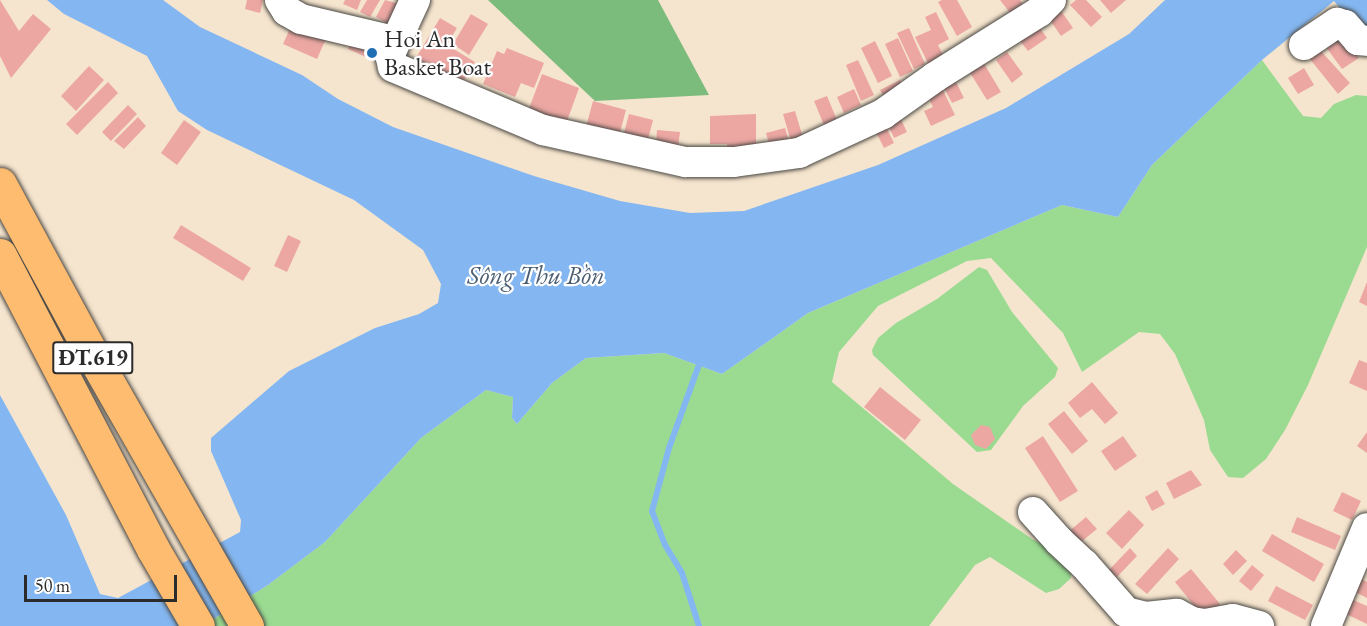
<!DOCTYPE html>
<meta charset="utf-8">
<style>
body{margin:0}
#map{position:relative;width:1367px;height:626px;overflow:hidden;background:#f6e5ce;font-family:"EB Garamond",serif}
div>[style]{position:absolute}
[style*='--x']{left:calc(var(--x)*1px);top:calc(var(--y)*1px);width:calc(var(--w)*1px);rotate:calc(var(--a)*1deg)}
.green>*{inset:0;background:#9adb91}
.forest>*{inset:0;background:#7bbb7b}
.water>*{inset:0;background:#84b7f1}
.stream>*{height:6px;margin:-3px;padding:0 3px;transform-origin:3px;border-radius:3px;background:#84b7f1}
.building>*{inset:0;background:#eca7a3}
.roads{filter:drop-shadow(0 0 2px #494743) drop-shadow(0 0 2px #494743)}
.minor>*{height:30px;margin:-15px;padding:0 15px;transform-origin:15px;border-radius:15px;background:#fff}
.major>*{height:33px;margin:-16.5px;padding:0 16.5px;transform-origin:16.5px;border-radius:16.5px;background:#febc70}
.dots>*{width:16px;height:16px;translate:-50% -50%;box-sizing:border-box;border:3px solid #fff;border-radius:50%}
span{translate:-50% -50%;white-space:nowrap;text-align:center;line-height:1.15;-webkit-text-stroke:4.5px #fff;paint-order:stroke}
.shield-label span{padding:2px 4px;background:#fff;border:2px solid;border-radius:4px;-webkit-text-stroke-width:0}
.shield-label{font-size:22px;color:#2b2b2b;font-weight:700}
.poi-label{font-size:24px;color:#2b2b2b}
.left{translate:0 -50%;text-align:left}
.water-label{font-size:26px;color:#4a5c70;font-style:italic}
.scale{position:absolute;left:24px;top:575px;width:153px;height:27px;box-sizing:border-box;border:3px solid #2b2b2b;border-top:0;padding-left:8px;font-size:18px;line-height:21px;white-space:nowrap;color:#2b2b2b;-webkit-text-stroke:4px #fff;paint-order:stroke}
</style>
<div id="map">
<div class="green">
<i style="clip-path:polygon(1262px 60px,1303px 116px,1321px 118px,1334px 104px,1356px 95px,1367px 96px,1367px 247px,1308px 385px,1285px 430px,1266px 459px,1243px 478px,1228px 477px,1210px 450px,1204px 420px,1175px 354px,1160px 334px,1139px 332px,1082px 372px,1063px 333px,991px 258px,967px 261px,878px 306px,839px 352px,832px 382px,953px 484px,1032px 539px,1060px 552px,1072px 566px,1071px 578px,1059px 589px,1046px 593px,990px 557px,975px 565px,929px 626px,202px 626px,268px 585px,325px 542px,421px 438px,486px 390px,513px 397px,512px 418px,517px 424px,552px 383px,586px 358px,664px 353px,722px 374px,808px 313px,1062px 205px,1118px 217px,1152px 165px)"></i>
<i style="clip-path:polygon(979px 267px,987px 270px,1012px 312px,1058px 368px,1055px 377px,1023px 406px,991px 450px,977px 452px,873px 355px,872px 350px,878px 338px,896px 323px,937px 299px)"></i>
</div>
<div class="forest">
<i style="clip-path:polygon(488px 0,658px 0,709px 95px,595px 101px)"></i>
</div>
<div class="water">
<i style="clip-path:polygon(47px 0,163px 0,200px 27px,302px 75px,338px 99px,393px 127px,534px 176px,620px 201px,690px 213px,744px 211px,878px 165px,1006px 108px,1129px 34px,1165px 0,1367px 0,1367px 32px,1349px 19px,1334px 1px,1262px 60px,1152px 165px,1118px 217px,1062px 205px,808px 313px,722px 374px,664px 353px,586px 358px,552px 383px,517px 424px,512px 418px,513px 397px,486px 390px,421px 438px,325px 542px,268px 585px,202px 626px,0 626px,0 395px,66px 515px,100px 594px,118px 598px,240px 532px,241px 520px,211px 451px,211px 438px,289px 371px,375px 328px,419px 314px,438px 303px,441px 284px,423px 250px,354px 200px,207px 130px,178px 111px,147px 56px,64px 14px)"></i>
</div>
<div class="stream">
<i style="--x:699;--y:626;--w:56;--a:-107.8"></i>
<i style="--x:682;--y:573;--w:33;--a:-121"></i>
<i style="--x:665;--y:545;--w:36;--a:-111"></i>
<i style="--x:652;--y:511;--w:65;--a:-74.9"></i>
<i style="--x:669;--y:448;--w:95;--a:-70.2"></i>
</div>
<div class="building">
<i style="clip-path:polygon(0 0,19px 31px,33px 14px,51px 29px,11px 78px,0 56px)"></i>
<i style="clip-path:polygon(247px 0,263px 0,260px 13px,245px 9px)"></i>
<i style="clip-path:polygon(345px 0,361px 0,357px 10px,343px 4px)"></i>
<i style="clip-path:polygon(367px 0,380px 0,370px 17px,360px 12px)"></i>
<i style="clip-path:polygon(385px 0,399px 4px,389px 24px,376px 17px)"></i>
<i style="clip-path:polygon(942px 0,957px 0,972px 27px,957px 36px,938px 2px)"></i>
<i style="clip-path:polygon(1000px 0,1020px 0,1023px 4px,1011px 14px)"></i>
<i style="clip-path:polygon(1076px 0,1086px 0,1102px 17px,1091px 27px,1070px 5px)"></i>
<i style="clip-path:polygon(1100px 0,1126px 0,1111px 13px)"></i>
<i style="clip-path:polygon(1057px 5px,1073px 28px,1061px 36px,1045px 13px)"></i>
<i style="clip-path:polygon(936px 12px,949px 39px,938px 45px,944px 57px,929px 65px,915px 37px,931px 30px,925px 17px)"></i>
<i style="clip-path:polygon(471px 14px,488px 24px,469px 55px,453px 44px)"></i>
<i style="clip-path:polygon(440px 18px,457px 28px,447px 45px,475px 62px,461px 85px,416px 58px)"></i>
<i style="clip-path:polygon(294px 20px,328px 34px,317px 59px,283px 44px)"></i>
<i style="clip-path:polygon(1037px 24px,1047px 38px,1028px 51px,1017px 37px)"></i>
<i style="clip-path:polygon(909px 28px,925px 64px,914px 69px,897px 33px)"></i>
<i style="clip-path:polygon(356px 32px,385px 45px,377px 62px,348px 49px)"></i>
<i style="clip-path:polygon(1340px 32px,1359px 58px,1342px 69px,1323px 43px)"></i>
<i style="clip-path:polygon(898px 38px,913px 71px,900px 77px,885px 44px)"></i>
<i style="clip-path:polygon(875px 41px,892px 76px,878px 83px,861px 48px)"></i>
<i style="clip-path:polygon(507px 48px,544px 63px,534px 88px,521px 83px,515px 97px,483px 84px,497px 51px,504px 54px)"></i>
<i style="clip-path:polygon(1320px 50px,1350px 83px,1338px 94px,1310px 59px)"></i>
<i style="clip-path:polygon(1007px 52px,1023px 74px,1012px 83px,996px 60px)"></i>
<i style="clip-path:polygon(858px 60px,874px 95px,861px 101px,846px 65px)"></i>
<i style="clip-path:polygon(983px 62px,1001px 92px,987px 100px,969px 71px)"></i>
<i style="clip-path:polygon(89px 66px,104px 80px,76px 111px,61px 96px)"></i>
<i style="clip-path:polygon(1304px 68px,1314px 85px,1298px 94px,1288px 78px)"></i>
<i style="clip-path:polygon(542px 74px,579px 88px,563px 132px,525px 119px)"></i>
<i style="clip-path:polygon(952px 74px,964px 98px,952px 103px,940px 80px)"></i>
<i style="clip-path:polygon(900px 80px,905px 90px,886px 100px,880px 90px)"></i>
<i style="clip-path:polygon(108px 82px,118px 93px,77px 135px,66px 124px)"></i>
<i style="clip-path:polygon(940px 84px,955px 115px,931px 126px,924px 111px,933px 107px,925px 91px)"></i>
<i style="clip-path:polygon(854px 89px,861px 105px,844px 113px,837px 97px)"></i>
<i style="clip-path:polygon(827px 96px,837px 120px,824px 125px,814px 101px)"></i>
<i style="clip-path:polygon(593px 101px,626px 110px,616px 147px,583px 138px)"></i>
<i style="clip-path:polygon(128px 105px,137px 114px,111px 141px,102px 132px)"></i>
<i style="clip-path:polygon(795px 111px,804px 141px,792px 145px,783px 114px)"></i>
<i style="clip-path:polygon(897px 111px,907px 132px,894px 138px,884px 116px)"></i>
<i style="clip-path:polygon(629px 114px,653px 120px,645px 151px,621px 144px)"></i>
<i style="clip-path:polygon(756px 114px,756px 153px,728px 154px,727px 144px,710px 144px,710px 116px)"></i>
<i style="clip-path:polygon(138px 117px,146px 126px,124px 149px,114px 141px)"></i>
<i style="clip-path:polygon(184px 120px,201px 132px,177px 165px,161px 153px)"></i>
<i style="clip-path:polygon(886px 127px,894px 143px,884px 148px,876px 132px)"></i>
<i style="clip-path:polygon(785px 128px,790px 145px,771px 151px,766px 133px)"></i>
<i style="clip-path:polygon(657px 130px,680px 132px,678px 147px,656px 144px)"></i>
<i style="clip-path:polygon(181px 225px,251px 268px,243px 281px,173px 238px)"></i>
<i style="clip-path:polygon(288px 235px,301px 241px,287px 272px,274px 266px)"></i>
<i style="clip-path:polygon(1367px 282px,1367px 306px,1359px 302px)"></i>
<i style="clip-path:polygon(1359px 360px,1367px 363px,1367px 391px,1349px 383px)"></i>
<i style="clip-path:polygon(1092px 382px,1118px 413px,1105px 424px,1092px 409px,1080px 418px,1068px 403px)"></i>
<i style="clip-path:polygon(880px 387px,921px 420px,905px 440px,864px 407px)"></i>
<i style="clip-path:polygon(1064px 411px,1088px 441px,1072px 454px,1048px 424px)"></i>
<i style="clip-path:polygon(981px 425px,990px 427px,995px 439px,986px 449px,975px 445px,971px 435px)"></i>
<i style="clip-path:polygon(1367px 432px,1367px 453px,1357px 446px)"></i>
<i style="clip-path:polygon(1043px 436px,1078px 491px,1060px 502px,1025px 448px)"></i>
<i style="clip-path:polygon(1123px 436px,1137px 456px,1115px 471px,1101px 451px)"></i>
<i style="clip-path:polygon(1191px 470px,1202px 485px,1174px 499px,1166px 483px)"></i>
<i style="clip-path:polygon(1157px 490px,1165px 504px,1152px 511px,1145px 497px)"></i>
<i style="clip-path:polygon(1342px 492px,1361px 501px,1352px 520px,1333px 511px)"></i>
<i style="clip-path:polygon(1129px 510px,1144px 525px,1122px 549px,1106px 533px)"></i>
<i style="clip-path:polygon(1086px 517px,1097px 529px,1077px 545px,1067px 533px)"></i>
<i style="clip-path:polygon(1297px 517px,1341px 536px,1335px 550px,1291px 532px)"></i>
<i style="clip-path:polygon(1272px 534px,1324px 564px,1314px 582px,1262px 551px)"></i>
<i style="clip-path:polygon(1130px 548px,1137px 556px,1117px 577px,1109px 570px)"></i>
<i style="clip-path:polygon(1168px 548px,1179px 559px,1147px 594px,1135px 584px)"></i>
<i style="clip-path:polygon(1236px 550px,1247px 561px,1233px 575px,1223px 564px)"></i>
<i style="clip-path:polygon(1252px 565px,1264px 575px,1251px 591px,1239px 581px)"></i>
<i style="clip-path:polygon(1191px 569px,1220px 604px,1204px 618px,1175px 582px)"></i>
<i style="clip-path:polygon(1361px 579px,1367px 582px,1367px 598px,1355px 592px)"></i>
<i style="clip-path:polygon(1276px 586px,1313px 605px,1305px 620px,1268px 601px)"></i>
<i style="clip-path:polygon(1351px 599px,1367px 606px,1367px 624px,1344px 613px)"></i>
</div>
<div class="roads">
<div class="minor">
<i style="--x:280;--y:0;--w:13;--a:58"></i>
<i style="--x:287;--y:11;--w:16;--a:30"></i>
<i style="--x:301;--y:19;--w:86;--a:13.4"></i>
<i style="--x:385;--y:39;--w:10;--a:37"></i>
<i style="--x:415;--y:0;--w:60;--a:114.8"></i>
<i style="--x:390;--y:54;--w:13;--a:77"></i>
<i style="--x:393;--y:67;--w:163;--a:22.8"></i>
<i style="--x:543;--y:130;--w:146;--a:12.7"></i>
<i style="--x:685;--y:162;--w:49;--a:0"></i>
<i style="--x:734;--y:162;--w:66;--a:-7.9"></i>
<i style="--x:799;--y:153;--w:93;--a:-24.9"></i>
<i style="--x:883;--y:114;--w:64;--a:-35.4"></i>
<i style="--x:935;--y:77;--w:123;--a:-32"></i>
<i style="--x:1039;--y:12;--w:17;--a:-45"></i>
<i style="--x:1304;--y:45;--w:40;--a:-34"></i>
<i style="--x:1337;--y:23;--w:8;--a:14"></i>
<i style="--x:1345;--y:25;--w:20;--a:49"></i>
<i style="--x:1358;--y:40;--w:9;--a:6"></i>
<i style="--x:1033;--y:512;--w:39;--a:48"></i>
<i style="--x:1059;--y:541;--w:34;--a:43"></i>
<i style="--x:1084;--y:564;--w:64;--a:48.8"></i>
<i style="--x:1126;--y:612;--w:21;--a:14"></i>
<i style="--x:1146;--y:617;--w:31;--a:-6"></i>
<i style="--x:1177;--y:614;--w:17;--a:28"></i>
<i style="--x:1192;--y:622;--w:13;--a:9"></i>
<i style="--x:1205;--y:624;--w:28;--a:-10"></i>
<i style="--x:1233;--y:619;--w:27;--a:15"></i>
<i style="--x:1326;--y:626;--w:106;--a:-67.3"></i>
</div>
<div class="major">
<i style="--x:0;--y:184;--w:196;--a:61.6"></i>
<i style="--x:93;--y:356;--w:311;--a:60.3"></i>
<i style="--x:0;--y:255;--w:331;--a:62.5"></i>
<i style="--x:153;--y:549;--w:89;--a:59.7"></i>
</div>
</div>
<div class="dots">
<i style="left:372px;top:53px;background:#1f6fb2"></i>
</div>
<div class="shield-label">
<span style="left:93px;top:358px">ĐT.619</span>
</div>
<div class="poi-label">
<span class="left" style="left:384px;top:53px">Hoi An<br>Basket Boat</span>
</div>
<div class="water-label">
<span style="left:536px;top:276px">Sông Thu Bồn</span>
</div>
<div class="scale">50 m</div>
</div>
